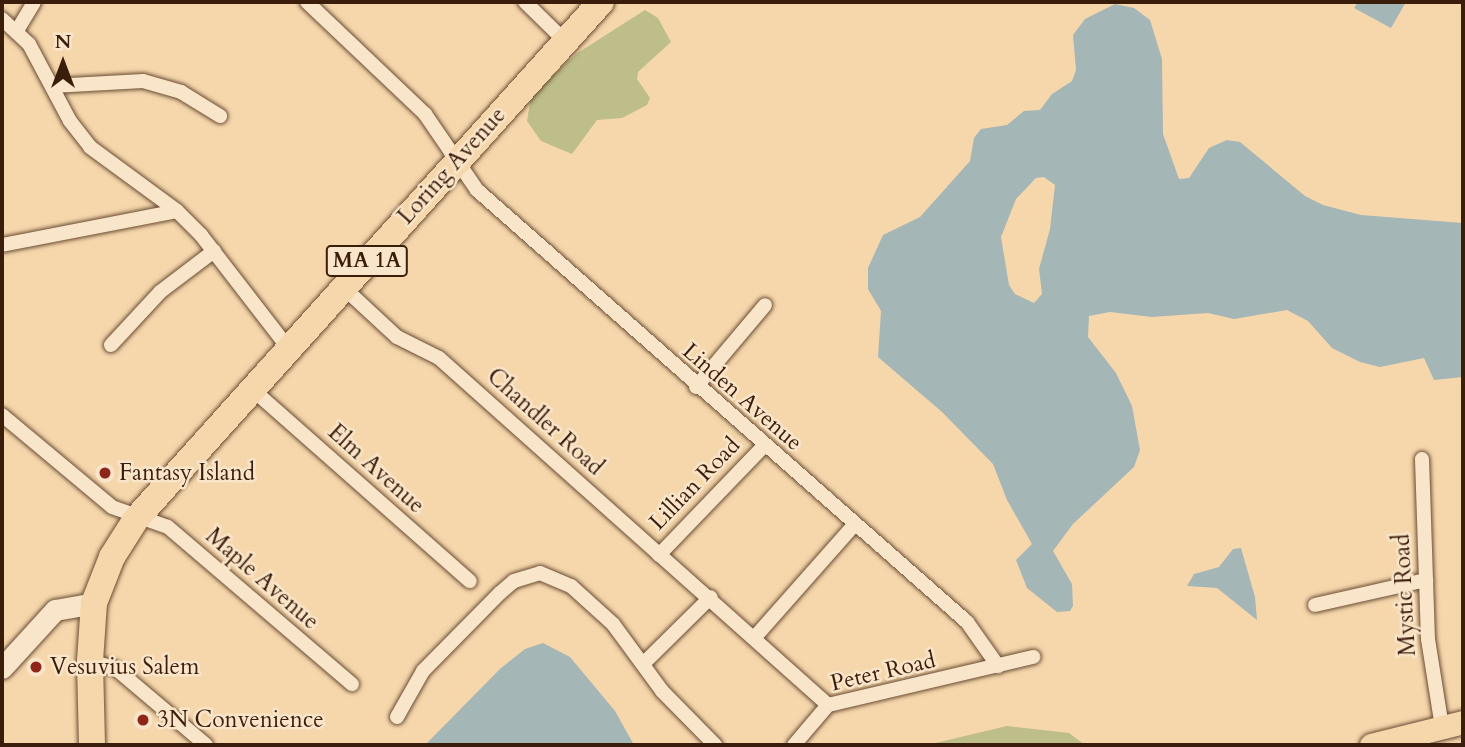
<!DOCTYPE html>
<style>
body{margin:0}
#map{position:relative;width:1465px;height:747px;overflow:hidden;background:#f6d7ac;font-family:Cardo,serif}
div>[style]{position:absolute}
[style*='--x']{left:calc(var(--x)*1px);top:calc(var(--y)*1px);width:calc(var(--w)*1px);rotate:calc(var(--a)*1deg)}
.green>*{inset:0;background:#bdbe89}
.water>*{inset:0;background:#a4b6b6}
.roads{filter:drop-shadow(0 0 2px #6a4c33) drop-shadow(0 0 2px #6a4c33)}
.street>*{height:14px;margin:-7px;padding:0 7px;transform-origin:7px;border-radius:7px;background:#f9e5c9}
.secondary>*{height:21px;margin:-10.5px;padding:0 10.5px;transform-origin:10.5px;border-radius:10.5px;background:#f9e5c9}
.primary>*{height:23px;margin:-11.5px;padding:0 11.5px;transform-origin:11.5px;border-radius:11.5px;background:#f6d7ac}
.highway>*{height:26px;margin:-13px;padding:0 13px;transform-origin:13px;border-radius:13px;background:#f6d7ac}
.dots>*{width:19px;height:19px;translate:-50% -50%;box-sizing:border-box;border:4px solid #f9e5c9;border-radius:50%}
span{translate:-50% -50%;white-space:nowrap;text-align:center;line-height:1.15;-webkit-text-stroke:5px #f9e5c9;paint-order:stroke}
.shield-label span{padding:2px 5px;background:#f9e5c9;border:2px solid;border-radius:5px;-webkit-text-stroke-width:0}
.shield-label{font-size:21px;color:#3b1d0b;font-weight:700}
.street-label{font-size:23px;color:#3b1d0b}
.poi-label{font-size:23px;color:#3b1d0b}
.left{translate:0 -50%;text-align:left}
.frame{position:absolute;inset:0;border:4px solid #3b1d0b;pointer-events:none}
.north{position:absolute;left:28px;top:28px;width:70px;height:70px;-webkit-text-stroke:5px #f9e5c9;paint-order:stroke;rotate:0deg;font-size:19px;font-weight:700;line-height:28px;text-align:center;color:#3b1d0b}
.north::after{content:'';display:block;margin:auto;width:24px;height:32px;background:#3b1d0b;clip-path:polygon(50% 0,100% 100%,50% 72%,0 100%)}
</style>
<div id="map">
<div class="green">
<i style="clip-path:polygon(645px 10px,658px 18px,671px 42px,638px 72px,637px 79px,650px 98px,647px 105px,622px 118px,597px 120px,572px 154px,541px 141px,527px 121px,531px 96px,576px 54px)"></i>
<i style="clip-path:polygon(1007px 726px,1069px 733px,1085px 745px,927px 745px)"></i>
</div>
<div class="water">
<i style="clip-path:polygon(1358px 2px,1406px 2px,1391px 28px,1354px 8px)"></i>
<i style="clip-path:polygon(evenodd,1115px 4px,1134px 8px,1150px 20px,1162px 59px,1163px 134px,1179px 179px,1189px 178px,1209px 148px,1227px 140px,1240px 142px,1305px 196px,1323px 205px,1361px 215px,1463px 223px,1463px 377px,1434px 380px,1424px 358px,1380px 367px,1360px 362px,1332px 348px,1308px 321px,1287px 310px,1234px 319px,1208px 313px,1152px 317px,1110px 312px,1089px 316px,1088px 337px,1116px 373px,1132px 406px,1140px 450px,1134px 467px,1073px 524px,1053px 551px,1072px 584px,1073px 606px,1070px 611px,1057px 612px,1027px 588px,1016px 560px,1032px 544px,1007px 500px,993px 464px,942px 412px,878px 357px,881px 311px,868px 289px,868px 268px,883px 235px,920px 217px,970px 161px,974px 138px,981px 129px,1007px 125px,1024px 111px,1040px 110px,1052px 94px,1072px 81px,1076px 70px,1073px 35px,1085px 19px,1115px 4px,1044px 177px,1055px 185px,1050px 229px,1039px 269px,1042px 294px,1034px 303px,1015px 294px,1009px 285px,1001px 237px,1016px 199px,1036px 178px,1044px 177px)"></i>
<i style="clip-path:polygon(1241px 548px,1255px 597px,1257px 620px,1217px 588px,1187px 586px,1194px 574px,1219px 567px,1233px 549px)"></i>
<i style="clip-path:polygon(543px 643px,570px 657px,615px 711px,634px 745px,425px 745px,501px 668px,525px 649px)"></i>
</div>
<div class="roads">
<div class="street">
<i style="--x:307;--y:2;--w:163;--a:43.5"></i>
<i style="--x:425;--y:114;--w:92;--a:55.6"></i>
<i style="--x:477;--y:190;--w:653;--a:41.4"></i>
<i style="--x:967;--y:622;--w:54;--a:54.8"></i>
<i style="--x:525;--y:2;--w:56;--a:44.3"></i>
<i style="--x:2;--y:19;--w:37;--a:43"></i>
<i style="--x:29;--y:44;--w:87;--a:62"></i>
<i style="--x:70;--y:121;--w:33;--a:52"></i>
<i style="--x:90;--y:147;--w:108;--a:36.3"></i>
<i style="--x:18;--y:29;--w:31;--a:-59"></i>
<i style="--x:52;--y:86;--w:91;--a:-3.1"></i>
<i style="--x:143;--y:81;--w:40;--a:16"></i>
<i style="--x:181;--y:92;--w:46;--a:31.6"></i>
<i style="--x:2;--y:245;--w:178;--a:-11"></i>
<i style="--x:177;--y:211;--w:34;--a:45"></i>
<i style="--x:201;--y:235;--w:144;--a:52.3"></i>
<i style="--x:344;--y:288;--w:72;--a:42.8"></i>
<i style="--x:397;--y:337;--w:47;--a:26.6"></i>
<i style="--x:439;--y:358;--w:521;--a:41.73"></i>
<i style="--x:111;--y:345;--w:72;--a:-47.2"></i>
<i style="--x:160;--y:292;--w:68;--a:-37.2"></i>
<i style="--x:696;--y:387;--w:107;--a:-49.9"></i>
<i style="--x:253;--y:390;--w:289;--a:41.4"></i>
<i style="--x:2;--y:415;--w:143;--a:39.9"></i>
<i style="--x:112;--y:507;--w:59;--a:19.7"></i>
<i style="--x:168;--y:527;--w:242;--a:40.5"></i>
<i style="--x:1422;--y:459;--w:180;--a:88.1"></i>
<i style="--x:1428;--y:639;--w:89;--a:81"></i>
<i style="--x:659;--y:555;--w:151;--a:-46.1"></i>
<i style="--x:1315;--y:605;--w:114;--a:-12.7"></i>
<i style="--x:755;--y:637;--w:149;--a:-48.5"></i>
<i style="--x:90;--y:661;--w:26;--a:16"></i>
<i style="--x:115;--y:668;--w:119;--a:40.2"></i>
<i style="--x:643;--y:664;--w:95;--a:-44.6"></i>
<i style="--x:397;--y:717;--w:53;--a:-60.5"></i>
<i style="--x:423;--y:671;--w:110;--a:-45.4"></i>
<i style="--x:500;--y:593;--w:18;--a:-41"></i>
<i style="--x:514;--y:581;--w:27;--a:-17"></i>
<i style="--x:540;--y:573;--w:34;--a:23"></i>
<i style="--x:571;--y:586;--w:57;--a:42.1"></i>
<i style="--x:613;--y:624;--w:83;--a:53.8"></i>
<i style="--x:662;--y:691;--w:76;--a:45.5"></i>
<i style="--x:794;--y:745;--w:52;--a:-49.6"></i>
<i style="--x:828;--y:705;--w:211;--a:-13.2"></i>
</div>
<div class="secondary">
<i style="--x:2;--y:668;--w:79;--a:-47.6"></i>
<i style="--x:55;--y:610;--w:40;--a:-10"></i>
</div>
<div class="primary">
<i style="--x:1371;--y:745;--w:95;--a:-14"></i>
</div>
<div class="highway">
<i style="--x:92;--y:745;--w:84;--a:-91.4"></i>
<i style="--x:90;--y:661;--w:58;--a:-86.1"></i>
<i style="--x:94;--y:603;--w:49;--a:-68.6"></i>
<i style="--x:112;--y:557;--w:45;--a:-57.7"></i>
<i style="--x:136;--y:519;--w:695;--a:-48.03"></i>
</div>
</div>
<div class="dots">
<i style="left:105px;top:473px;background:#8f2418"></i>
<i style="left:36px;top:667px;background:#8f2418"></i>
<i style="left:143px;top:720px;background:#8f2418"></i>
</div>
<div class="shield-label">
<span style="left:367px;top:261px">MA 1A</span>
</div>
<div class="street-label">
<span style="left:452px;top:166px;rotate:-48deg">Loring Avenue</span>
<span style="left:742px;top:397px;rotate:41deg">Linden Avenue</span>
<span style="left:545px;top:422px;rotate:42deg">Chandler Road</span>
<span style="left:376px;top:469px;rotate:42deg">Elm Avenue</span>
<span style="left:695px;top:484px;rotate:-46deg">Lillian Road</span>
<span style="left:262px;top:579px;rotate:41deg">Maple Avenue</span>
<span style="left:1405px;top:595px;rotate:-93deg">Mystic Road</span>
<span style="left:883px;top:672px;rotate:-13deg">Peter Road</span>
</div>
<div class="poi-label">
<span class="left" style="left:119px;top:473px">Fantasy Island</span>
<span class="left" style="left:50px;top:667px">Vesuvius Salem</span>
<span class="left" style="left:157px;top:720px">3N Convenience</span>
</div>
<div class="frame"></div>
<div class="north">N</div>
</div>
